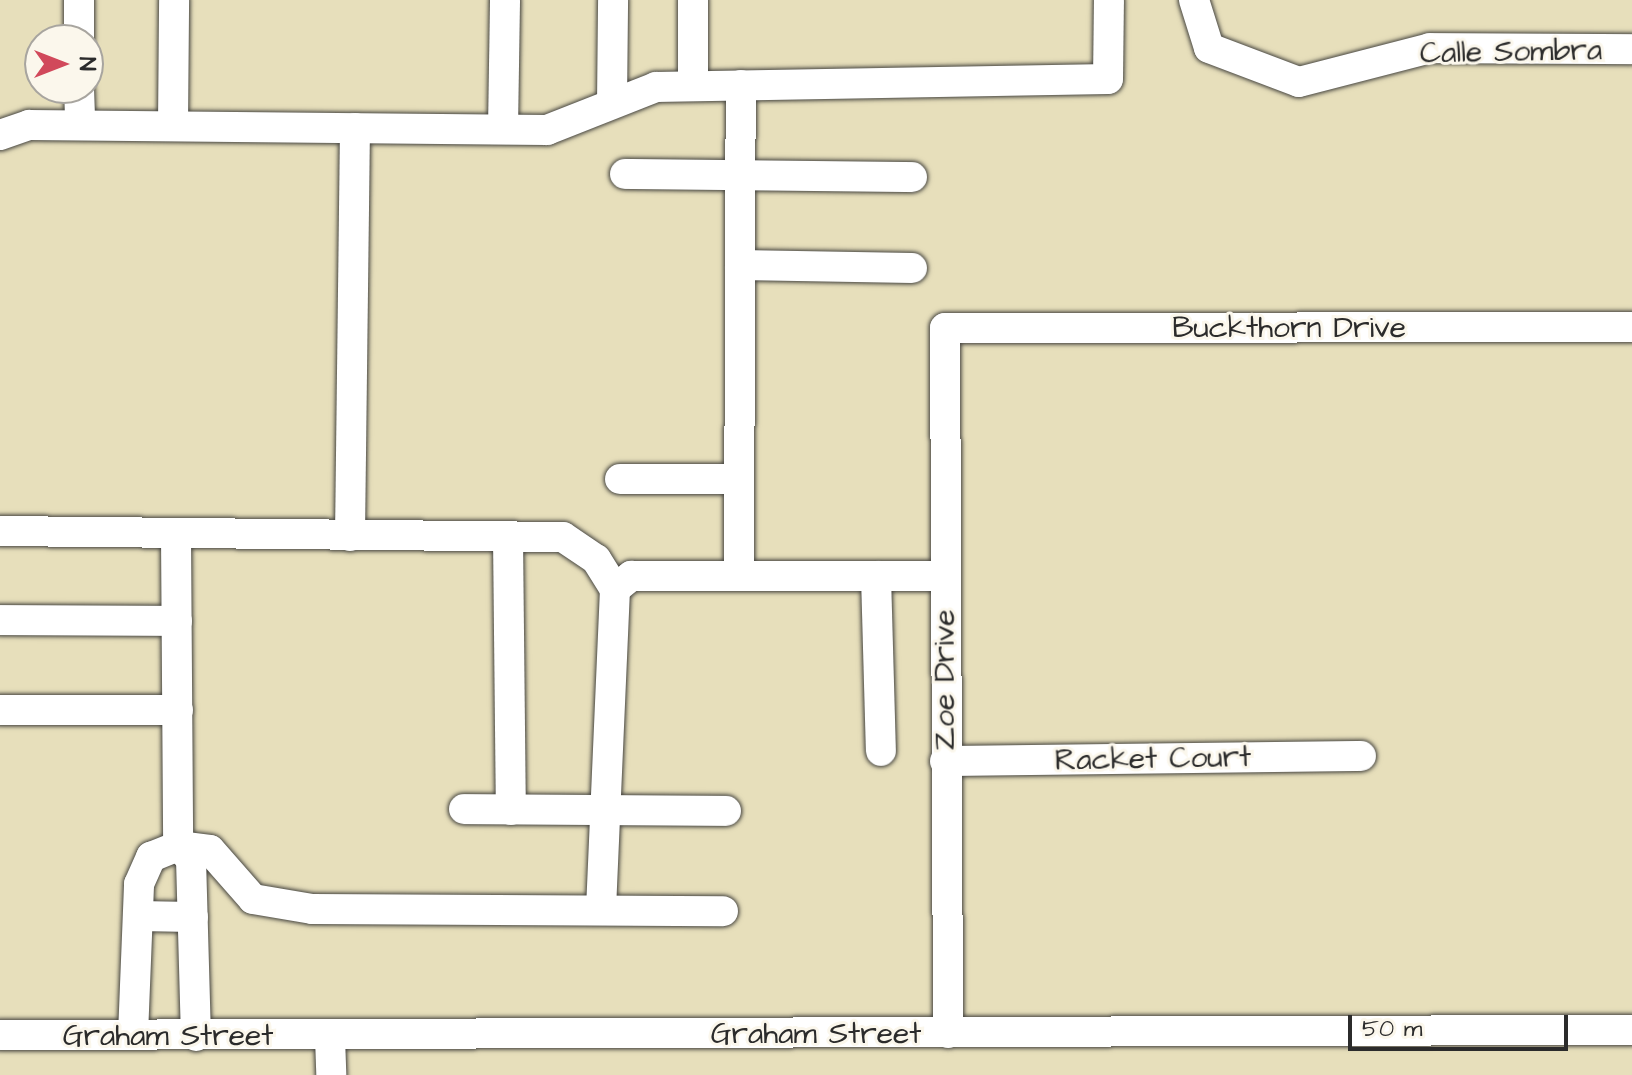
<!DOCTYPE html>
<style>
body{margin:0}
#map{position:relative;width:1632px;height:1075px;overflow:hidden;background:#e7dfbb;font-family:"Architects Daughter",sans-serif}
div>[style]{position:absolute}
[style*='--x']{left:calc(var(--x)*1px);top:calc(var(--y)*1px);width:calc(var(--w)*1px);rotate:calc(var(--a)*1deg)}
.roads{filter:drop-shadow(0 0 2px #474641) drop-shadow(0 0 2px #474641)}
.minor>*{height:30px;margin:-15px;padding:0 15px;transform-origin:15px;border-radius:15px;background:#fff}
span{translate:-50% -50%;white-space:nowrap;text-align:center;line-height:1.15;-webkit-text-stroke:6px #fbf7ec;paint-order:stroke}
.street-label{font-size:30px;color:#2b2b2b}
.north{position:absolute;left:24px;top:24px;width:80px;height:80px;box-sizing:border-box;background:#fbf7ec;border:2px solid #a8a59f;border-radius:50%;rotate:90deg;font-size:22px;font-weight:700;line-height:32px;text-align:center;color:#2b2b2b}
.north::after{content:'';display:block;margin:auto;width:28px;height:36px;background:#d1495b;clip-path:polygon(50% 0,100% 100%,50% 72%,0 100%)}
.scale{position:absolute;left:1348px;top:1015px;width:220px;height:36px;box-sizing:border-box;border:4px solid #2b2b2b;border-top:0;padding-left:10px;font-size:24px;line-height:28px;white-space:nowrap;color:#2b2b2b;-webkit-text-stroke:6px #fbf7ec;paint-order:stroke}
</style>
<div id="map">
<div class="roads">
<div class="minor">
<i style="--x:79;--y:0;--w:40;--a:90"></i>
<i style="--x:1194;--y:0;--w:50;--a:72.6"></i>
<i style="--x:1209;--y:48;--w:96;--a:20.7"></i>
<i style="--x:1299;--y:82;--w:135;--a:-14.5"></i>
<i style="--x:1430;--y:48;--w:202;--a:0.3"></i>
<i style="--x:693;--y:86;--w:86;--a:-90"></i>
<i style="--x:79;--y:88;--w:37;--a:88"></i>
<i style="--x:612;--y:103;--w:103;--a:-89.4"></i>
<i style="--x:173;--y:126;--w:126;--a:-89.5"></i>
<i style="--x:503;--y:129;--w:129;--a:-89.1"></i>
<i style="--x:0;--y:135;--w:31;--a:-19"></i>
<i style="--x:29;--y:125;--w:518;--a:0.55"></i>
<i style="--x:547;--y:130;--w:117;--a:-21.5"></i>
<i style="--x:656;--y:87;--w:452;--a:-1"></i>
<i style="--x:1108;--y:79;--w:79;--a:-89.3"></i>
<i style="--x:625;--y:174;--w:287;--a:0.6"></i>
<i style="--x:740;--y:265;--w:172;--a:1"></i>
<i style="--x:620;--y:479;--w:119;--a:0"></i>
<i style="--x:0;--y:531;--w:563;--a:0.61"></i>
<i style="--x:563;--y:537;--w:40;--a:34"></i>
<i style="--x:596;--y:559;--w:36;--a:58"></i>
<i style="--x:615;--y:589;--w:321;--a:92.5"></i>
<i style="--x:176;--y:535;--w:311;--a:89.6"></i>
<i style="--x:178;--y:846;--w:32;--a:7"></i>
<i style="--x:210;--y:850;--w:65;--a:48.7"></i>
<i style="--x:253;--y:899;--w:60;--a:9.6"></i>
<i style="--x:312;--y:909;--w:411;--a:0.3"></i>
<i style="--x:350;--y:536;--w:408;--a:-89.3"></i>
<i style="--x:508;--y:537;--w:273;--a:89.4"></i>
<i style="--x:739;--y:576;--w:491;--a:-89.8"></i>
<i style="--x:876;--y:576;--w:175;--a:88.4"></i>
<i style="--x:615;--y:589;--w:21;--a:-39"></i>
<i style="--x:631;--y:576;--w:314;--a:0"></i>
<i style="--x:0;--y:620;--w:177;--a:0.3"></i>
<i style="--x:0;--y:710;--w:178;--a:0"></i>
<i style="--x:945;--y:761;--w:416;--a:-0.7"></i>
<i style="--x:464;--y:809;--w:262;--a:0.4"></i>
<i style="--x:138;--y:916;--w:55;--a:1"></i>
<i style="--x:948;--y:1033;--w:705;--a:-90.24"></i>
<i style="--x:945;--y:328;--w:687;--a:-0.08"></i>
<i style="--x:0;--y:1035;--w:1632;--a:-0.18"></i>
<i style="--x:133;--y:1035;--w:151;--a:-87.7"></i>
<i style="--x:139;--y:884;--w:30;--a:-66"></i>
<i style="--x:151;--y:857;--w:29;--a:-22"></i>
<i style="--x:178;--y:846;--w:18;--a:45"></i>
<i style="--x:191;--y:859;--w:177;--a:88.4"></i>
<i style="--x:330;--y:1037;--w:38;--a:88"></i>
</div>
</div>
<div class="street-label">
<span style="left:1511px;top:52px;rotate:-1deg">Calle Sombra</span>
<span style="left:1289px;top:328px">Buckthorn Drive</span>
<span style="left:945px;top:680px;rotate:-90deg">Zoe Drive</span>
<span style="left:1153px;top:759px;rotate:-1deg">Racket Court</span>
<span style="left:816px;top:1034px">Graham Street</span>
<span style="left:168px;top:1036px">Graham Street</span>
</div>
<div class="north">N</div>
<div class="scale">50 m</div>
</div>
